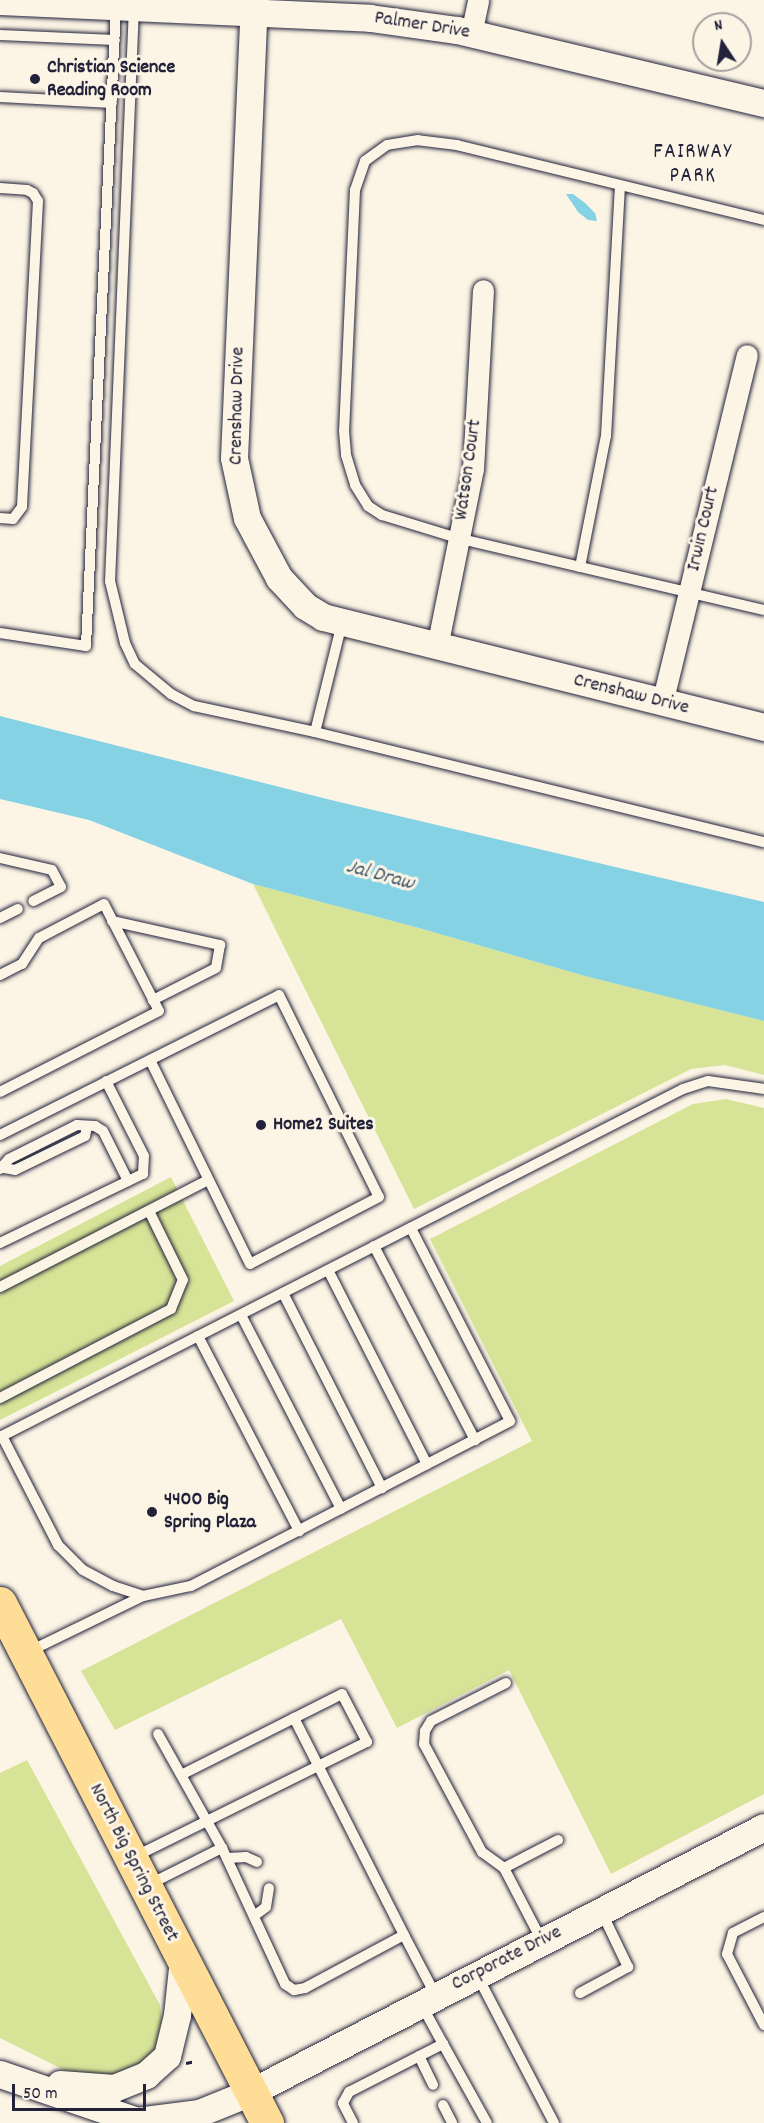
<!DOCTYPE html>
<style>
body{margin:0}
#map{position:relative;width:764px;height:2123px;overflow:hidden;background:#fcf5e5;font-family:Dekko,sans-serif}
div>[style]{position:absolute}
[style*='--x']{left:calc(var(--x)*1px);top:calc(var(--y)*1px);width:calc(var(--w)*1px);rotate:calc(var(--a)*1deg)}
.green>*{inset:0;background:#d7e396}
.water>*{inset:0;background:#85d2e4}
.path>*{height:3px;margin-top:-1.5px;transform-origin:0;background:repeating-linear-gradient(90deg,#22223b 0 6px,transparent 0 10.5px)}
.roads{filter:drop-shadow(0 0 2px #22223b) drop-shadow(0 0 2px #22223b)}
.service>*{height:10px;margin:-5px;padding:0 5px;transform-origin:5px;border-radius:5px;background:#fcf5e5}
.minor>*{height:21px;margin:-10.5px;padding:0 10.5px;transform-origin:10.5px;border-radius:10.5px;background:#fcf5e5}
.tertiary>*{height:27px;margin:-13.5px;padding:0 13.5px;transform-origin:13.5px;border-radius:13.5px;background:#fcf5e5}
.trunk>*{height:33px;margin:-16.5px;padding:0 16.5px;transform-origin:16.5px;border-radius:16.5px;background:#fedd96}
.dots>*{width:16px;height:16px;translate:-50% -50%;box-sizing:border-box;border:3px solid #fcf5e5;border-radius:50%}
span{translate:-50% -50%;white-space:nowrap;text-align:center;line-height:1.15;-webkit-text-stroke:6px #fcf5e5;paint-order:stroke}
.street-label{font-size:20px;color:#22223b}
.poi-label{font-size:20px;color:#22223b;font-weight:700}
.left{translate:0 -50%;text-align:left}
.neighbourhood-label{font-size:21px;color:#22223b;letter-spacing:1.5px}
.water-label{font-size:21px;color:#40576e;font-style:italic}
.north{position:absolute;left:692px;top:12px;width:60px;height:60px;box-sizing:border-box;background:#fcf5e5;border:2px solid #a5a1a1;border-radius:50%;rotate:348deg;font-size:16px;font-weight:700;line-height:24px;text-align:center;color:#22223b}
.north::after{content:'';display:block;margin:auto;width:21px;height:27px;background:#22223b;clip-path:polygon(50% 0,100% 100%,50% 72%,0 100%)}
.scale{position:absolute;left:12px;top:2084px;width:134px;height:27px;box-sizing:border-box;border:3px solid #22223b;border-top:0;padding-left:8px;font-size:18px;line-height:21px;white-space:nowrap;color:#22223b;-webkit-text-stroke:4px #fcf5e5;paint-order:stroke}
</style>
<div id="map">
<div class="green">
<i style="clip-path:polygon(253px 884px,419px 928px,585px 976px,764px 1021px,764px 1075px,725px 1065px,691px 1069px,414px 1209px)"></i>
<i style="clip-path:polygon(726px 1099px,764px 1108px,764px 1794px,611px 1874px,509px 1670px,397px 1728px,341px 1619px,115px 1730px,81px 1671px,532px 1441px,430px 1239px,693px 1104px)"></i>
<i style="clip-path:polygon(171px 1177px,234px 1301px,0 1420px,0 1266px)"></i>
<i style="clip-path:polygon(27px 1760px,160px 2005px,163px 2031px,158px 2052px,112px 2080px,82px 2079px,0 2038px,0 1773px)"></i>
</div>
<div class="water">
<i style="clip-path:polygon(566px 194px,573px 194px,585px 203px,595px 213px,597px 221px,588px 220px,578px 212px)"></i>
<i style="clip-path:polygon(0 716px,331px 800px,764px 902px,764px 1021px,585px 976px,419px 928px,253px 884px,89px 820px,0 799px)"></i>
</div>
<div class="path">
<i style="--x:186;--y:2063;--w:10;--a:-11"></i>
</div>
<div class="roads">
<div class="service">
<i style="--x:134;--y:7;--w:575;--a:92.39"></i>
<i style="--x:110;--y:581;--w:64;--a:76.4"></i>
<i style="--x:125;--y:643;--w:23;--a:65"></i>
<i style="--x:135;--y:664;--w:47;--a:39.8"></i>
<i style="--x:171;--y:694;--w:26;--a:28"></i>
<i style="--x:194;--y:706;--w:124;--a:12.1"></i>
<i style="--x:0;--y:35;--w:115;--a:2.5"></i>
<i style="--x:0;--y:97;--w:112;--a:3.1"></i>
<i style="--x:0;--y:188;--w:27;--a:4"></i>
<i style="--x:27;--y:190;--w:7;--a:27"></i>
<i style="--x:33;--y:193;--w:9;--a:58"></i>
<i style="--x:38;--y:201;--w:306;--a:93"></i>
<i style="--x:22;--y:507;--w:15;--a:127"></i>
<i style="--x:13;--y:519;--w:13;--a:-176"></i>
<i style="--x:764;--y:220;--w:316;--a:-166.3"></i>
<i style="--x:457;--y:145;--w:39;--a:-173"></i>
<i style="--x:418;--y:140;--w:31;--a:171"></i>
<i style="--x:387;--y:145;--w:27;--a:144"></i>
<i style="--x:365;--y:161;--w:31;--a:109"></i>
<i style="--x:355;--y:190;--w:241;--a:92.6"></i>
<i style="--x:344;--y:431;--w:24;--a:85"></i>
<i style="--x:346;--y:455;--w:31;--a:73"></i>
<i style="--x:355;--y:485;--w:25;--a:58"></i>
<i style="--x:368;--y:506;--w:17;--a:33"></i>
<i style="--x:382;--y:515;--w:78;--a:17"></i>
<i style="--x:457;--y:538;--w:315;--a:13.2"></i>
<i style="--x:580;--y:567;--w:134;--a:-78.8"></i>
<i style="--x:606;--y:436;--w:251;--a:-86.8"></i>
<i style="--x:342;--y:623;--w:112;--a:103.9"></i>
<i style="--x:315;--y:732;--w:462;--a:13.8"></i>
<i style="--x:0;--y:633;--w:87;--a:8.6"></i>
<i style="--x:86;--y:646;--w:641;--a:-87.32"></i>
<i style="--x:0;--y:858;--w:53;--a:13"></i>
<i style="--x:52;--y:870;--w:19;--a:62"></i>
<i style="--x:61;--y:887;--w:31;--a:153"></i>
<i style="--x:0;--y:918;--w:20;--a:-27"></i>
<i style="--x:112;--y:921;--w:111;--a:12.5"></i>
<i style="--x:220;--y:945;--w:23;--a:100"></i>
<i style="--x:216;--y:968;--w:71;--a:153.1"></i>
<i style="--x:0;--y:975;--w:25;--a:-27"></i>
<i style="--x:22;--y:964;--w:31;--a:-57"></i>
<i style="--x:39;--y:938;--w:73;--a:-27.6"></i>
<i style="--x:104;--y:904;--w:120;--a:62.8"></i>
<i style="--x:159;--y:1011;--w:178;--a:153"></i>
<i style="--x:0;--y:1135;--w:312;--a:-26.6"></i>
<i style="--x:279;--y:995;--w:225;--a:63.7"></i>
<i style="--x:379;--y:1197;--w:145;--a:152.6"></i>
<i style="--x:250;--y:1264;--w:227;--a:-116.1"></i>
<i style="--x:4;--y:1168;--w:11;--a:10"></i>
<i style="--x:15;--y:1170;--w:78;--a:-25.9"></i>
<i style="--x:85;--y:1136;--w:9;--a:-77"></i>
<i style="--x:0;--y:1169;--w:13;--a:-48"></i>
<i style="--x:9;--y:1159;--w:76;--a:-26.6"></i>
<i style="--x:77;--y:1125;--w:18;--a:3"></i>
<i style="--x:95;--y:1126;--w:9;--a:32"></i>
<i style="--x:103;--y:1131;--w:56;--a:63.4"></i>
<i style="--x:0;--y:1243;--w:159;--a:-25.8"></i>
<i style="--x:143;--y:1174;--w:18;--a:-87"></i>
<i style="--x:144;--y:1156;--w:84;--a:-116.9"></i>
<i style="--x:374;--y:1246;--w:219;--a:62.5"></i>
<i style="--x:328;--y:1270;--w:218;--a:63"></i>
<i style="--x:0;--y:1287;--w:234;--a:-27.2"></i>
<i style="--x:283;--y:1293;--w:219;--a:63.1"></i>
<i style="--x:241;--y:1315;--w:218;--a:62.7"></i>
<i style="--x:198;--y:1336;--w:220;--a:62.6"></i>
<i style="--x:0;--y:1398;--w:193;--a:-27.5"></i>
<i style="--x:171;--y:1309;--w:31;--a:-68"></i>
<i style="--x:183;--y:1280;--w:77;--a:-116.2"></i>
<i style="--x:2;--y:1436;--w:764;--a:-27"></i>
<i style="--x:683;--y:1089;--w:26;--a:-18"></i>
<i style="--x:708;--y:1081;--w:57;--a:8.1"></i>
<i style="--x:0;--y:1437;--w:2;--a:-27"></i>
<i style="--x:2;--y:1436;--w:123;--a:62.8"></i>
<i style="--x:58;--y:1545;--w:35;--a:45"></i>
<i style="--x:83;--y:1570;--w:34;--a:28"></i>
<i style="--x:113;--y:1586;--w:32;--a:18"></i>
<i style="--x:143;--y:1596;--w:128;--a:154"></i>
<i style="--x:143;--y:1596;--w:49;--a:-11.8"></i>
<i style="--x:191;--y:1586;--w:359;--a:-27.3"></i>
<i style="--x:510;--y:1421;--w:217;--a:-117.2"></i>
<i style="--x:506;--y:1683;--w:84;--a:153.1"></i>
<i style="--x:431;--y:1721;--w:12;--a:121"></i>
<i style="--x:425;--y:1731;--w:13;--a:94"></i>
<i style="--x:424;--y:1744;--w:123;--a:61.8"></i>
<i style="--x:482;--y:1852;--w:27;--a:36"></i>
<i style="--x:504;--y:1868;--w:82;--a:62.5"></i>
<i style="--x:294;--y:1718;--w:243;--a:63.1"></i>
<i style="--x:158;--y:1734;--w:131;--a:60.7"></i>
<i style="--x:222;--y:1848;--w:150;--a:65.1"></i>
<i style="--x:285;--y:1984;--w:11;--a:34"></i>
<i style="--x:294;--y:1990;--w:11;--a:-10"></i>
<i style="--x:305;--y:1988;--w:112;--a:-28.2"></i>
<i style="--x:404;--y:1935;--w:69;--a:62.3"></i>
<i style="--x:134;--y:1857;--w:260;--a:-26.3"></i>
<i style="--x:367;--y:1742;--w:54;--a:-117.5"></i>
<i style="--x:342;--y:1694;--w:180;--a:153.3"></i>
<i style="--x:227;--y:1858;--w:19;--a:-3"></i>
<i style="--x:246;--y:1857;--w:12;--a:24"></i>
<i style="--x:504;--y:1868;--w:61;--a:-27.4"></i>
<i style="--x:148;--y:1885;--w:83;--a:-26.6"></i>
<i style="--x:254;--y:1916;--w:15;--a:-37"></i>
<i style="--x:266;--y:1907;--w:19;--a:-81"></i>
<i style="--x:764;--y:1917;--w:35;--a:153"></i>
<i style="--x:733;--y:1933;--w:22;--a:106"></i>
<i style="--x:727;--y:1954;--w:80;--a:62.5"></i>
<i style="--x:478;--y:1977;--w:165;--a:62.5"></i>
<i style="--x:580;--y:1993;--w:55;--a:-28.4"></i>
<i style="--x:628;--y:1967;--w:62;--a:-115.7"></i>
<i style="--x:443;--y:2044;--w:90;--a:60.9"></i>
<i style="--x:419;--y:2056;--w:32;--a:64"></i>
<i style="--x:443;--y:2105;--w:20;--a:63"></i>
<i style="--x:353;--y:2123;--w:22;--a:-117"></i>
<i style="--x:343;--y:2103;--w:13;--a:-61"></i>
<i style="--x:349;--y:2092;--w:106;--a:-27.1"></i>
<i style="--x:443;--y:2044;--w:46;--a:-118.8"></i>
</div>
<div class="minor">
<i style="--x:471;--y:34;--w:35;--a:-78"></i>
<i style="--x:437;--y:647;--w:182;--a:-78.6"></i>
<i style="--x:473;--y:469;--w:179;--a:-86.8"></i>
<i style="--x:662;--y:703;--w:358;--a:-76.3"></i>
</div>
<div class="tertiary">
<i style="--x:254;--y:0;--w:458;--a:92.5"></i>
<i style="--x:234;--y:458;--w:61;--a:77.8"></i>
<i style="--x:247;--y:518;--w:68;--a:61.9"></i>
<i style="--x:279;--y:578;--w:38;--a:47"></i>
<i style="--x:305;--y:606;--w:21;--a:31"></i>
<i style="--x:323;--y:617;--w:455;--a:14"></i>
<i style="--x:0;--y:1;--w:370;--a:2.6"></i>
<i style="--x:370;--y:18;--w:88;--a:7.9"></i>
<i style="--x:457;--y:30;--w:316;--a:13.4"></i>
<i style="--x:0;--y:2074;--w:145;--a:18.9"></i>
<i style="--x:137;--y:2121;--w:63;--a:-7.4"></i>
<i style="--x:199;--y:2113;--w:56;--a:-22"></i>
<i style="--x:251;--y:2092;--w:577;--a:-27.32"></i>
<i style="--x:60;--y:2084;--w:54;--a:4.2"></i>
<i style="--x:114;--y:2088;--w:35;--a:-22"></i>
<i style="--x:146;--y:2075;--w:28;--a:-42"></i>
<i style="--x:167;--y:2056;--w:42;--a:-76.3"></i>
<i style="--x:177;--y:2015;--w:56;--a:-83.9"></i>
</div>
<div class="trunk">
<i style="--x:0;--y:1603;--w:585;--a:62.82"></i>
</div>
</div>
<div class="dots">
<i style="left:35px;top:79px;background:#22223b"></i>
<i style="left:261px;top:1125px;background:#22223b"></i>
<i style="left:152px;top:1512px;background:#22223b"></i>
</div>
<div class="street-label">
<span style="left:422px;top:26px;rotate:9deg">Palmer Drive</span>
<span style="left:238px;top:406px;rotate:-89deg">Crenshaw Drive</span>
<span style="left:469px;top:470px;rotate:-82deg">Watson Court</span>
<span style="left:704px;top:529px;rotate:-77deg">Irwin Court</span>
<span style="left:631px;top:695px;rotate:14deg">Crenshaw Drive</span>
<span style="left:133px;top:1863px;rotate:63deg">North Big Spring Street</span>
<span style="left:507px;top:1959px;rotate:-27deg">Corporate Drive</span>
</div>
<div class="poi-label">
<span class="left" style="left:47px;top:80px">Christian Science<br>Reading Room</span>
<span class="left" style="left:273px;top:1125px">Home2 Suites</span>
<span class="left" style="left:164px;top:1512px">4400 Big<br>Spring Plaza</span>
</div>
<div class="neighbourhood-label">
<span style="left:693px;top:165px">FAIRWAY<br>PARK</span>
</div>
<div class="water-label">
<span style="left:380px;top:876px;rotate:15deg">Jal Draw</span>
</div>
<div class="north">N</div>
<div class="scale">50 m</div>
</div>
